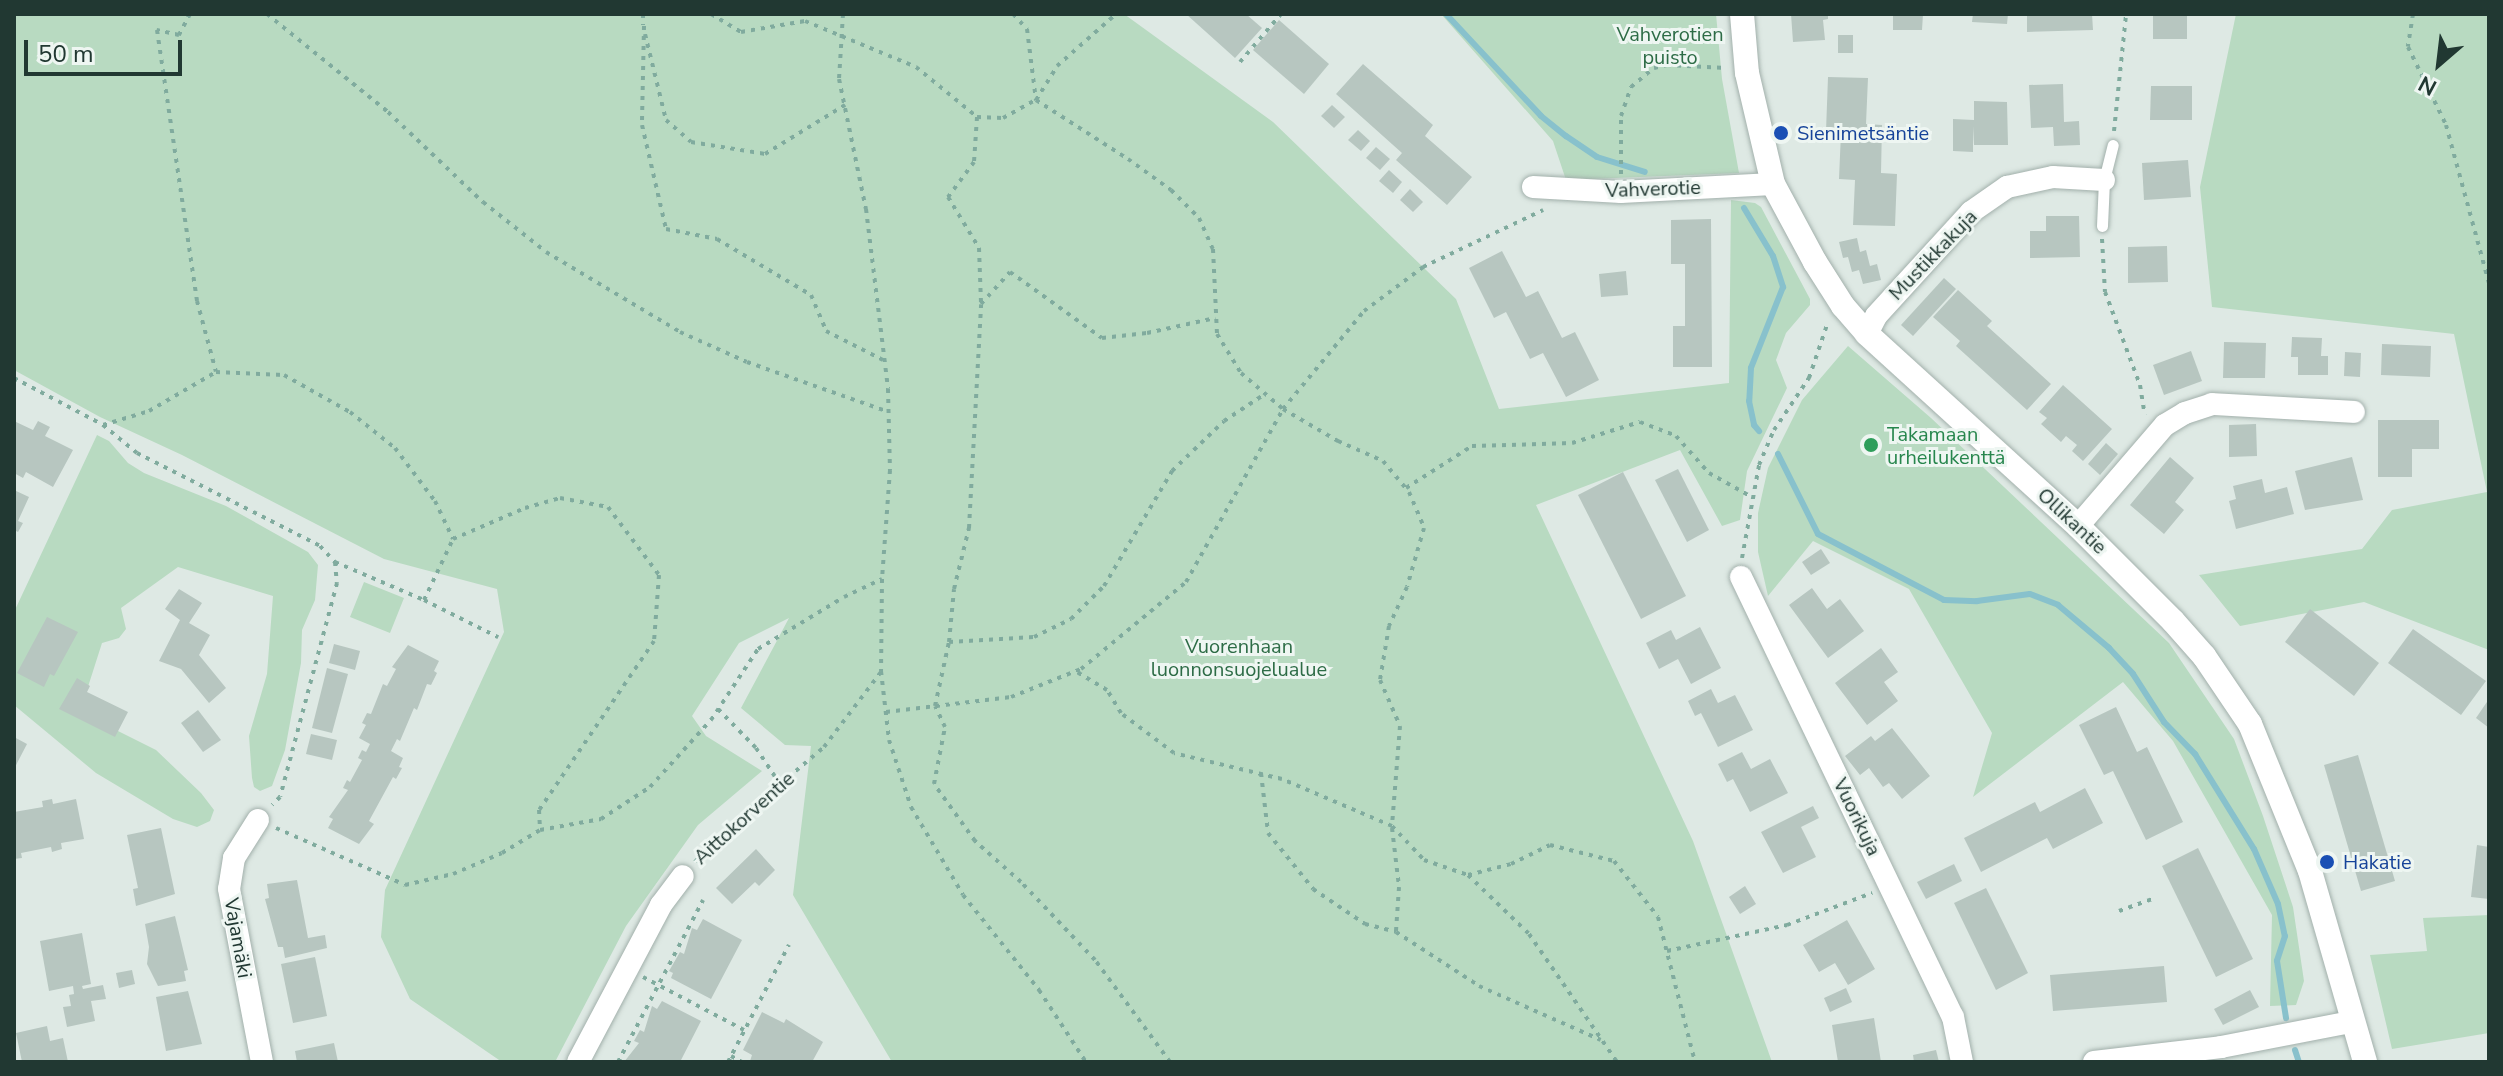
<!DOCTYPE html>
<meta charset="utf-8">
<style>
body{margin:0}
#map{position:relative;width:2503px;height:1076px;overflow:hidden;background:#dee9e4;font-family:"Nunito Sans",sans-serif}
div>[style]{position:absolute}
[style*='--x']{left:calc(var(--x)*1px);top:calc(var(--y)*1px);width:calc(var(--w)*1px);rotate:calc(var(--a)*1deg)}
.green>*{inset:0;background:#b8dac1}
.stream>*{height:6px;margin:-3px;padding:0 3px;transform-origin:3px;border-radius:3px;background:#88c1cc}
.building>*{inset:0;background:#b7c6c0}
.path>*{height:4px;margin-top:-2px;transform-origin:0;background:repeating-linear-gradient(90deg,#80ab9e 0 4px,transparent 0 10px)}
.roads{filter:drop-shadow(0 0 2px #a2b0ab) drop-shadow(0 0 2px #a2b0ab)}
.lane>*{height:11px;margin:-5.5px;padding:0 5.5px;transform-origin:5.5px;border-radius:5.5px;background:#fff}
.street>*{height:22px;margin:-11px;padding:0 11px;transform-origin:11px;border-radius:11px;background:#fff}
.secondary>*{height:24px;margin:-12px;padding:0 12px;transform-origin:12px;border-radius:12px;background:#fff}
.dots>*{width:22px;height:22px;translate:-50% -50%;box-sizing:border-box;border:4px solid #eef6f2;border-radius:50%}
span{translate:-50% -50%;white-space:nowrap;text-align:center;line-height:1.15;-webkit-text-stroke:6px #eef6f2;paint-order:stroke}
.park-label{font-size:20px;color:#2d6c46}
.transit-label{font-size:20px;color:#164399}
.left{translate:0 -50%;text-align:left}
.street-label{font-size:20px;color:#213832}
.leisure-label{font-size:20px;color:#27864d}
.frame{position:absolute;inset:0;border:16px solid #213832;pointer-events:none}
.north{position:absolute;left:2399px;top:24px;width:80px;height:80px;-webkit-text-stroke:6px #eef6f2;paint-order:stroke;rotate:208deg;font-size:22px;font-weight:700;line-height:32px;text-align:center;color:#213832}
.north::after{content:'';display:block;margin:auto;width:28px;height:36px;background:#213832;clip-path:polygon(50% 0,100% 100%,50% 72%,0 100%)}
.scale{position:absolute;left:24px;top:40px;width:158px;height:36px;box-sizing:border-box;border:4px solid #213832;border-top:0;padding-left:10px;font-size:24px;line-height:28px;white-space:nowrap;color:#213832;-webkit-text-stroke:6px #eef6f2;paint-order:stroke}
</style>
<div id="map">
<div class="green">
<i style="clip-path:polygon(14px 14px,1124px 14px,1273px 122px,1456px 299px,1499px 409px,1729px 383px,1731px 200px,1755px 203px,1761px 207px,1810px 299px,1810px 305px,1786px 333px,1776px 360px,1787px 388px,1747px 471px,1740px 520px,1722px 526px,1680px 450px,1536px 505px,1693px 841px,1772px 1062px,892px 1062px,793px 895px,811px 746px,785px 745px,741px 708px,789px 618px,739px 643px,692px 716px,706px 736px,762px 771px,698px 825px,626px 926px,555px 1062px,502px 1062px,410px 999px,381px 937px,385px 890px,504px 632px,497px 589px,384px 559px,182px 455px,100px 417px,14px 370px)"></i>
<i style="clip-path:polygon(1441px 14px,1716px 14px,1722px 79px,1739px 173px,1566px 180px,1553px 141px)"></i>
<i style="clip-path:polygon(2236px 14px,2489px 14px,2489px 650px,2364px 602px,2240px 626px,2199px 575px,2362px 549px,2392px 510px,2487px 492px,2454px 334px,2212px 307px,2200px 187px)"></i>
<i style="clip-path:polygon(1848px 346px,1931px 418px,2169px 643px,2234px 739px,2263px 816px,2293px 907px,2304px 981px,2296px 1005px,2270px 1006px,2272px 915px,2173px 741px,2123px 682px,1973px 797px,1992px 733px,1909px 589px,1813px 541px,1768px 596px,1758px 552px,1758px 513px,1768px 468px,1802px 400px)"></i>
<i style="clip-path:polygon(97px 435px,109px 441px,128px 463px,144px 473px,226px 506px,308px 552px,318px 565px,315px 600px,302px 630px,301px 663px,285px 750px,272px 786px,260px 791px,254px 787px,252px 778px,249px 736px,267px 674px,273px 596px,178px 567px,121px 608px,126px 629px,119px 638px,102px 643px,86px 693px,100px 722px,156px 750px,201px 793px,214px 810px,210px 821px,197px 827px,173px 819px,96px 773px,14px 705px,14px 612px)"></i>
<i style="clip-path:polygon(364px 582px,404px 598px,390px 633px,350px 617px)"></i>
<i style="clip-path:polygon(2489px 915px,2489px 1033px,2392px 1049px,2370px 955px,2427px 951px,2423px 918px)"></i>
</div>
<div class="stream">
<i style="--x:1446;--y:14;--w:139;--a:47"></i>
<i style="--x:1541;--y:116;--w:32;--a:39"></i>
<i style="--x:1566;--y:136;--w:37;--a:34"></i>
<i style="--x:1597;--y:157;--w:50;--a:17.4"></i>
<i style="--x:1744;--y:208;--w:56;--a:58.9"></i>
<i style="--x:1773;--y:256;--w:33;--a:72"></i>
<i style="--x:1783;--y:287;--w:87;--a:111.6"></i>
<i style="--x:1751;--y:368;--w:33;--a:93"></i>
<i style="--x:1749;--y:401;--w:25;--a:78"></i>
<i style="--x:1754;--y:425;--w:8;--a:50"></i>
<i style="--x:1778;--y:454;--w:89;--a:63.4"></i>
<i style="--x:1818;--y:534;--w:142;--a:27.6"></i>
<i style="--x:1944;--y:600;--w:33;--a:2"></i>
<i style="--x:1977;--y:601;--w:53;--a:-7.5"></i>
<i style="--x:2030;--y:594;--w:30;--a:21"></i>
<i style="--x:2058;--y:605;--w:67;--a:40.1"></i>
<i style="--x:2109;--y:648;--w:35;--a:47"></i>
<i style="--x:2133;--y:674;--w:57;--a:57.1"></i>
<i style="--x:2164;--y:722;--w:45;--a:45.9"></i>
<i style="--x:2195;--y:754;--w:112;--a:58.2"></i>
<i style="--x:2254;--y:849;--w:60;--a:66.4"></i>
<i style="--x:2278;--y:904;--w:33;--a:78"></i>
<i style="--x:2285;--y:936;--w:26;--a:108"></i>
<i style="--x:2277;--y:961;--w:58;--a:81"></i>
<i style="--x:2295;--y:1050;--w:13;--a:72"></i>
</div>
<div class="building">
<i style="clip-path:polygon(1186px 14px,1246px 14px,1262px 28px,1235px 58px)"></i>
<i style="clip-path:polygon(1791px 14px,1828px 14px,1828px 19px,1823px 20px,1825px 40px,1793px 42px)"></i>
<i style="clip-path:polygon(1893px 14px,1923px 14px,1922px 30px,1893px 30px)"></i>
<i style="clip-path:polygon(1973px 14px,2008px 14px,2007px 24px,1972px 22px)"></i>
<i style="clip-path:polygon(2027px 14px,2092px 14px,2093px 30px,2027px 32px)"></i>
<i style="clip-path:polygon(2153px 14px,2187px 14px,2187px 39px,2153px 39px)"></i>
<i style="clip-path:polygon(1279px 20px,1329px 64px,1304px 94px,1253px 50px)"></i>
<i style="clip-path:polygon(1838px 35px,1853px 35px,1853px 53px,1838px 53px)"></i>
<i style="clip-path:polygon(1363px 64px,1433px 125px,1425px 136px,1472px 177px,1447px 205px,1396px 160px,1402px 153px,1336px 94px)"></i>
<i style="clip-path:polygon(1828px 77px,1868px 78px,1866px 124px,1882px 125px,1881px 173px,1897px 174px,1895px 226px,1853px 225px,1855px 180px,1839px 179px,1841px 132px,1826px 131px)"></i>
<i style="clip-path:polygon(2063px 84px,2064px 122px,2079px 121px,2080px 145px,2054px 146px,2053px 127px,2031px 128px,2029px 85px)"></i>
<i style="clip-path:polygon(2151px 86px,2192px 86px,2192px 120px,2150px 120px)"></i>
<i style="clip-path:polygon(1974px 101px,2007px 102px,2008px 145px,1974px 145px,1973px 126px,1973px 152px,1953px 151px,1953px 119px,1974px 120px)"></i>
<i style="clip-path:polygon(1332px 105px,1345px 117px,1334px 128px,1321px 116px)"></i>
<i style="clip-path:polygon(1358px 130px,1370px 141px,1361px 151px,1348px 140px)"></i>
<i style="clip-path:polygon(1376px 147px,1390px 159px,1380px 170px,1366px 158px)"></i>
<i style="clip-path:polygon(2188px 160px,2191px 197px,2144px 200px,2142px 163px)"></i>
<i style="clip-path:polygon(1389px 170px,1402px 182px,1393px 193px,1379px 181px)"></i>
<i style="clip-path:polygon(1410px 189px,1423px 202px,1413px 212px,1400px 200px)"></i>
<i style="clip-path:polygon(2046px 216px,2079px 216px,2080px 257px,2030px 258px,2030px 231px,2046px 231px)"></i>
<i style="clip-path:polygon(1711px 219px,1712px 367px,1673px 367px,1673px 326px,1685px 326px,1685px 264px,1671px 264px,1671px 220px)"></i>
<i style="clip-path:polygon(1857px 238px,1860px 252px,1866px 250px,1870px 266px,1877px 264px,1881px 280px,1863px 284px,1859px 270px,1852px 272px,1848px 257px,1843px 258px,1839px 242px)"></i>
<i style="clip-path:polygon(2167px 246px,2168px 282px,2128px 283px,2128px 247px)"></i>
<i style="clip-path:polygon(1502px 251px,1526px 297px,1538px 291px,1562px 338px,1575px 332px,1599px 380px,1566px 397px,1543px 353px,1530px 359px,1506px 312px,1494px 318px,1469px 268px)"></i>
<i style="clip-path:polygon(1626px 271px,1628px 295px,1601px 297px,1599px 274px)"></i>
<i style="clip-path:polygon(1944px 278px,1956px 289px,1913px 336px,1901px 325px)"></i>
<i style="clip-path:polygon(1958px 290px,1992px 321px,1987px 326px,2051px 384px,2027px 410px,1956px 346px,1960px 341px,1933px 317px)"></i>
<i style="clip-path:polygon(2292px 337px,2322px 338px,2321px 356px,2328px 356px,2328px 375px,2298px 375px,2298px 357px,2291px 357px)"></i>
<i style="clip-path:polygon(2224px 342px,2266px 343px,2265px 378px,2223px 378px)"></i>
<i style="clip-path:polygon(2382px 344px,2431px 346px,2430px 377px,2381px 375px)"></i>
<i style="clip-path:polygon(2191px 351px,2202px 381px,2164px 395px,2153px 365px)"></i>
<i style="clip-path:polygon(2345px 352px,2361px 353px,2360px 377px,2344px 376px)"></i>
<i style="clip-path:polygon(2063px 385px,2112px 429px,2083px 461px,2072px 451px,2077px 445px,2066px 436px,2061px 442px,2041px 424px,2047px 418px,2039px 412px)"></i>
<i style="clip-path:polygon(2378px 420px,2439px 420px,2439px 449px,2412px 449px,2412px 477px,2378px 477px)"></i>
<i style="clip-path:polygon(14px 421px,33px 430px,38px 421px,50px 427px,45px 436px,73px 450px,53px 487px,26px 472px,23px 478px,14px 473px)"></i>
<i style="clip-path:polygon(2256px 424px,2257px 456px,2229px 457px,2229px 425px)"></i>
<i style="clip-path:polygon(2106px 443px,2118px 454px,2100px 475px,2088px 464px)"></i>
<i style="clip-path:polygon(2170px 457px,2194px 478px,2175px 502px,2184px 510px,2164px 534px,2130px 505px)"></i>
<i style="clip-path:polygon(2352px 457px,2363px 500px,2305px 510px,2295px 471px)"></i>
<i style="clip-path:polygon(1678px 469px,1709px 530px,1687px 542px,1655px 480px)"></i>
<i style="clip-path:polygon(1623px 472px,1686px 596px,1641px 619px,1578px 495px)"></i>
<i style="clip-path:polygon(2262px 479px,2265px 493px,2287px 487px,2294px 514px,2236px 529px,2229px 501px,2236px 499px,2233px 486px)"></i>
<i style="clip-path:polygon(14px 490px,29px 497px,18px 521px,23px 523px,18px 532px,14px 530px)"></i>
<i style="clip-path:polygon(1821px 549px,1830px 563px,1811px 575px,1802px 562px)"></i>
<i style="clip-path:polygon(1812px 588px,1827px 609px,1840px 599px,1864px 631px,1828px 658px,1789px 605px)"></i>
<i style="clip-path:polygon(179px 589px,202px 603px,189px 623px,210px 635px,199px 655px,226px 688px,209px 703px,181px 669px,159px 661px,180px 620px,165px 609px)"></i>
<i style="clip-path:polygon(2310px 609px,2379px 663px,2354px 696px,2285px 642px)"></i>
<i style="clip-path:polygon(47px 617px,78px 632px,54px 676px,50px 674px,44px 687px,17px 673px)"></i>
<i style="clip-path:polygon(1700px 627px,1721px 668px,1691px 684px,1678px 659px,1659px 669px,1646px 643px,1671px 630px,1676px 640px)"></i>
<i style="clip-path:polygon(2413px 629px,2486px 681px,2461px 715px,2388px 663px)"></i>
<i style="clip-path:polygon(334px 644px,360px 651px,355px 670px,329px 663px)"></i>
<i style="clip-path:polygon(408px 645px,439px 661px,434px 671px,437px 673px,431px 685px,427px 684px,417px 710px,414px 708px,400px 741px,397px 739px,391px 751px,403px 758px,399px 767px,402px 768px,396px 779px,393px 777px,369px 821px,374px 824px,359px 844px,328px 828px,333px 819px,329px 817px,348px 790px,343px 788px,347px 780px,350px 782px,362px 760px,358px 758px,362px 750px,366px 752px,370px 744px,359px 738px,366px 725px,362px 723px,367px 713px,371px 714px,383px 684px,387px 686px,396px 669px,392px 667px)"></i>
<i style="clip-path:polygon(1881px 648px,1898px 672px,1884px 682px,1898px 701px,1867px 725px,1835px 683px)"></i>
<i style="clip-path:polygon(327px 668px,348px 674px,332px 733px,312px 728px)"></i>
<i style="clip-path:polygon(77px 678px,90px 686px,87px 692px,128px 712px,115px 737px,59px 709px)"></i>
<i style="clip-path:polygon(1711px 689px,1718px 703px,1735px 695px,1753px 730px,1718px 747px,1701px 713px,1695px 716px,1688px 701px)"></i>
<i style="clip-path:polygon(2489px 699px,2489px 728px,2476px 718px)"></i>
<i style="clip-path:polygon(2116px 707px,2137px 752px,2147px 747px,2183px 822px,2146px 840px,2113px 771px,2104px 775px,2079px 725px)"></i>
<i style="clip-path:polygon(198px 710px,221px 740px,203px 752px,181px 723px)"></i>
<i style="clip-path:polygon(1892px 728px,1930px 776px,1902px 799px,1889px 783px,1883px 787px,1869px 768px,1860px 775px,1845px 756px,1871px 736px,1875px 741px)"></i>
<i style="clip-path:polygon(311px 734px,337px 740px,332px 760px,306px 754px)"></i>
<i style="clip-path:polygon(14px 737px,27px 744px,14px 769px)"></i>
<i style="clip-path:polygon(1742px 752px,1751px 769px,1770px 759px,1788px 793px,1750px 812px,1733px 779px,1727px 782px,1718px 764px)"></i>
<i style="clip-path:polygon(2358px 755px,2395px 881px,2361px 891px,2324px 765px)"></i>
<i style="clip-path:polygon(2085px 788px,2103px 823px,2053px 849px,2047px 838px,1981px 872px,1964px 838px,2035px 802px,2040px 812px)"></i>
<i style="clip-path:polygon(52px 799px,53px 804px,76px 799px,84px 839px,61px 843px,62px 849px,52px 852px,51px 847px,21px 853px,22px 858px,14px 859px,14px 812px,43px 807px,42px 801px)"></i>
<i style="clip-path:polygon(1813px 806px,1819px 818px,1801px 827px,1816px 857px,1783px 873px,1761px 832px)"></i>
<i style="clip-path:polygon(161px 828px,175px 894px,136px 906px,133px 889px,138px 888px,127px 835px)"></i>
<i style="clip-path:polygon(2477px 845px,2489px 847px,2489px 899px,2471px 897px)"></i>
<i style="clip-path:polygon(2198px 848px,2253px 959px,2216px 977px,2162px 866px)"></i>
<i style="clip-path:polygon(756px 849px,775px 870px,759px 886px,755px 882px,732px 904px,716px 888px)"></i>
<i style="clip-path:polygon(1954px 864px,1962px 881px,1926px 899px,1917px 882px)"></i>
<i style="clip-path:polygon(297px 880px,308px 938px,325px 935px,327px 948px,285px 958px,283px 947px,278px 947px,265px 899px,269px 898px,267px 884px)"></i>
<i style="clip-path:polygon(1745px 886px,1756px 904px,1740px 914px,1729px 897px)"></i>
<i style="clip-path:polygon(1986px 888px,2028px 973px,1996px 990px,1954px 903px)"></i>
<i style="clip-path:polygon(175px 916px,188px 970px,184px 971px,186px 981px,158px 986px,147px 964px,149px 947px,145px 924px)"></i>
<i style="clip-path:polygon(703px 919px,742px 940px,711px 999px,671px 978px,673px 973px,669px 971px,680px 952px,684px 954px,692px 928px,697px 930px)"></i>
<i style="clip-path:polygon(1847px 920px,1875px 969px,1848px 985px,1835px 963px,1819px 972px,1803px 945px)"></i>
<i style="clip-path:polygon(82px 933px,91px 984px,82px 986px,83px 989px,103px 985px,106px 999px,91px 1001px,95px 1021px,67px 1027px,63px 1007px,71px 1006px,69px 995px,74px 994px,73px 986px,49px 991px,40px 941px)"></i>
<i style="clip-path:polygon(315px 957px,327px 1016px,293px 1023px,281px 964px)"></i>
<i style="clip-path:polygon(2164px 966px,2167px 1002px,2053px 1011px,2050px 975px)"></i>
<i style="clip-path:polygon(132px 970px,135px 984px,119px 988px,116px 973px)"></i>
<i style="clip-path:polygon(1846px 988px,1852px 1002px,1830px 1012px,1824px 998px)"></i>
<i style="clip-path:polygon(2250px 990px,2259px 1007px,2223px 1025px,2214px 1009px)"></i>
<i style="clip-path:polygon(188px 991px,202px 1044px,166px 1051px,156px 997px)"></i>
<i style="clip-path:polygon(662px 1001px,701px 1021px,680px 1062px,624px 1062px,639px 1043px,634px 1041px,640px 1030px,644px 1032px,652px 1006px,657px 1009px)"></i>
<i style="clip-path:polygon(762px 1012px,784px 1023px,786px 1019px,823px 1042px,812px 1062px,750px 1061px,752px 1055px,743px 1050px)"></i>
<i style="clip-path:polygon(1874px 1018px,1881px 1062px,1838px 1062px,1832px 1025px)"></i>
<i style="clip-path:polygon(47px 1026px,50px 1041px,63px 1038px,68px 1062px,22px 1062px,16px 1033px)"></i>
<i style="clip-path:polygon(334px 1043px,338px 1062px,297px 1062px,295px 1051px)"></i>
<i style="clip-path:polygon(1936px 1050px,1939px 1062px,1914px 1062px,1913px 1055px)"></i>
</div>
<div class="path">
<i style="--x:190;--y:14;--w:24;--a:118"></i>
<i style="--x:179;--y:35;--w:23;--a:-167"></i>
<i style="--x:157;--y:30;--w:274;--a:81.6"></i>
<i style="--x:197;--y:301;--w:73;--a:75"></i>
<i style="--x:267;--y:14;--w:156;--a:39"></i>
<i style="--x:388;--y:112;--w:131;--a:43.5"></i>
<i style="--x:483;--y:202;--w:80;--a:38.4"></i>
<i style="--x:546;--y:252;--w:156;--a:30.8"></i>
<i style="--x:680;--y:332;--w:73;--a:24.1"></i>
<i style="--x:747;--y:362;--w:147;--a:19.4"></i>
<i style="--x:643;--y:14;--w:11;--a:90"></i>
<i style="--x:711;--y:14;--w:35;--a:31"></i>
<i style="--x:741;--y:32;--w:65;--a:-9.8"></i>
<i style="--x:805;--y:21;--w:120;--a:22.5"></i>
<i style="--x:916;--y:67;--w:79;--a:39.3"></i>
<i style="--x:977;--y:117;--w:26;--a:2"></i>
<i style="--x:1003;--y:118;--w:38;--a:-29"></i>
<i style="--x:1036;--y:100;--w:40;--a:-58"></i>
<i style="--x:1057;--y:66;--w:79;--a:-41.4"></i>
<i style="--x:843;--y:14;--w:65;--a:93.5"></i>
<i style="--x:839;--y:79;--w:133;--a:78.3"></i>
<i style="--x:866;--y:209;--w:181;--a:83"></i>
<i style="--x:888;--y:389;--w:81;--a:88.6"></i>
<i style="--x:890;--y:470;--w:109;--a:94.2"></i>
<i style="--x:882;--y:579;--w:92;--a:90.6"></i>
<i style="--x:881;--y:671;--w:69;--a:83.4"></i>
<i style="--x:889;--y:740;--w:71;--a:71.8"></i>
<i style="--x:911;--y:807;--w:102;--a:59.4"></i>
<i style="--x:963;--y:895;--w:122;--a:51.3"></i>
<i style="--x:1039;--y:990;--w:86;--a:56.9"></i>
<i style="--x:1013;--y:14;--w:21;--a:47"></i>
<i style="--x:1027;--y:29;--w:72;--a:82.8"></i>
<i style="--x:1036;--y:100;--w:109;--a:32.7"></i>
<i style="--x:1128;--y:159;--w:53;--a:35.8"></i>
<i style="--x:1171;--y:190;--w:40;--a:45"></i>
<i style="--x:1199;--y:218;--w:34;--a:66"></i>
<i style="--x:1213;--y:249;--w:85;--a:87.3"></i>
<i style="--x:1217;--y:334;--w:46;--a:58.4"></i>
<i style="--x:1241;--y:373;--w:55;--a:40.6"></i>
<i style="--x:1283;--y:409;--w:64;--a:30.2"></i>
<i style="--x:1338;--y:441;--w:49;--a:24"></i>
<i style="--x:1383;--y:461;--w:40;--a:50"></i>
<i style="--x:1409;--y:492;--w:39;--a:67"></i>
<i style="--x:1424;--y:528;--w:61;--a:106.1"></i>
<i style="--x:1407;--y:587;--w:43;--a:114.8"></i>
<i style="--x:1389;--y:626;--w:55;--a:99.5"></i>
<i style="--x:1380;--y:680;--w:50;--a:66.5"></i>
<i style="--x:1400;--y:726;--w:100;--a:94.6"></i>
<i style="--x:1392;--y:826;--w:120;--a:-156.9"></i>
<i style="--x:1282;--y:779;--w:111;--a:-166.5"></i>
<i style="--x:1174;--y:753;--w:66;--a:-143"></i>
<i style="--x:1121;--y:713;--w:27;--a:-121"></i>
<i style="--x:1107;--y:690;--w:37;--a:-149"></i>
<i style="--x:2413;--y:14;--w:33;--a:99"></i>
<i style="--x:2408;--y:47;--w:87;--a:64"></i>
<i style="--x:2446;--y:125;--w:164;--a:74.8"></i>
<i style="--x:644;--y:26;--w:99;--a:91.2"></i>
<i style="--x:642;--y:125;--w:107;--a:77"></i>
<i style="--x:666;--y:229;--w:52;--a:11.1"></i>
<i style="--x:717;--y:239;--w:109;--a:30.8"></i>
<i style="--x:811;--y:295;--w:39;--a:67"></i>
<i style="--x:826;--y:331;--w:64;--a:27"></i>
<i style="--x:645;--y:34;--w:89;--a:76.3"></i>
<i style="--x:666;--y:120;--w:33;--a:41"></i>
<i style="--x:691;--y:142;--w:75;--a:9.2"></i>
<i style="--x:765;--y:154;--w:94;--a:-31.5"></i>
<i style="--x:1240;--y:62;--w:63;--a:-49.5"></i>
<i style="--x:977;--y:117;--w:45;--a:93.8"></i>
<i style="--x:974;--y:162;--w:44;--a:126.6"></i>
<i style="--x:948;--y:197;--w:60;--a:58.7"></i>
<i style="--x:979;--y:248;--w:54;--a:87.9"></i>
<i style="--x:2114;--y:131;--w:118;--a:-84.1"></i>
<i style="--x:1621;--y:174;--w:58;--a:-90"></i>
<i style="--x:1621;--y:116;--w:31;--a:-71"></i>
<i style="--x:1631;--y:87;--w:30;--a:-40"></i>
<i style="--x:1654;--y:68;--w:13;--a:-13"></i>
<i style="--x:1667;--y:65;--w:59;--a:2.9"></i>
<i style="--x:2102;--y:239;--w:53;--a:86.8"></i>
<i style="--x:2105;--y:292;--w:99;--a:69.4"></i>
<i style="--x:2140;--y:385;--w:30;--a:81"></i>
<i style="--x:14;--y:378;--w:101;--a:27.8"></i>
<i style="--x:103;--y:425;--w:44;--a:39.5"></i>
<i style="--x:137;--y:453;--w:205;--a:26.9"></i>
<i style="--x:320;--y:546;--w:22;--a:47"></i>
<i style="--x:335;--y:562;--w:21;--a:85"></i>
<i style="--x:337;--y:583;--w:221;--a:104.9"></i>
<i style="--x:280;--y:797;--w:11;--a:135"></i>
<i style="--x:103;--y:425;--w:48;--a:-16.9"></i>
<i style="--x:149;--y:411;--w:78;--a:-30.2"></i>
<i style="--x:216;--y:372;--w:68;--a:2.5"></i>
<i style="--x:284;--y:375;--w:76;--a:29.3"></i>
<i style="--x:350;--y:412;--w:58;--a:38.7"></i>
<i style="--x:395;--y:448;--w:66;--a:53"></i>
<i style="--x:435;--y:501;--w:42;--a:64.7"></i>
<i style="--x:1406;--y:488;--w:78;--a:-32.5"></i>
<i style="--x:1472;--y:446;--w:100;--a:-1.7"></i>
<i style="--x:1572;--y:443;--w:71;--a:-17.2"></i>
<i style="--x:1640;--y:422;--w:39;--a:21"></i>
<i style="--x:1676;--y:436;--w:50;--a:48.3"></i>
<i style="--x:1709;--y:473;--w:49;--a:29.2"></i>
<i style="--x:1742;--y:558;--w:95;--a:-79.6"></i>
<i style="--x:1759;--y:465;--w:38;--a:-67"></i>
<i style="--x:1774;--y:430;--w:63;--a:-56.1"></i>
<i style="--x:1809;--y:378;--w:59;--a:-71.3"></i>
<i style="--x:335;--y:562;--w:97;--a:23.1"></i>
<i style="--x:424;--y:600;--w:83;--a:26.6"></i>
<i style="--x:424;--y:600;--w:68;--a:-64.6"></i>
<i style="--x:453;--y:539;--w:78;--a:-23.3"></i>
<i style="--x:525;--y:508;--w:36;--a:-16"></i>
<i style="--x:560;--y:498;--w:49;--a:10.6"></i>
<i style="--x:608;--y:507;--w:85;--a:53.1"></i>
<i style="--x:659;--y:575;--w:66;--a:94.3"></i>
<i style="--x:654;--y:641;--w:204;--a:124.2"></i>
<i style="--x:539;--y:810;--w:20;--a:87"></i>
<i style="--x:949;--y:642;--w:85;--a:-3.4"></i>
<i style="--x:1034;--y:637;--w:41;--a:-25.9"></i>
<i style="--x:1071;--y:619;--w:47;--a:-45"></i>
<i style="--x:1104;--y:586;--w:134;--a:-59.4"></i>
<i style="--x:1172;--y:471;--w:72;--a:-43.9"></i>
<i style="--x:1224;--y:421;--w:49;--a:-33.4"></i>
<i style="--x:718;--y:709;--w:54;--a:45.7"></i>
<i style="--x:756;--y:748;--w:43;--a:56.3"></i>
<i style="--x:886;--y:712;--w:126;--a:-6.8"></i>
<i style="--x:1011;--y:697;--w:75;--a:-21.8"></i>
<i style="--x:1081;--y:669;--w:136;--a:-39.6"></i>
<i style="--x:1186;--y:582;--w:198;--a:-60.7"></i>
<i style="--x:1283;--y:409;--w:127;--a:-50.4"></i>
<i style="--x:1364;--y:311;--w:74;--a:-36.7"></i>
<i style="--x:1423;--y:267;--w:133;--a:-25.4"></i>
<i style="--x:1261;--y:773;--w:60;--a:83.3"></i>
<i style="--x:1268;--y:833;--w:72;--a:51.2"></i>
<i style="--x:1313;--y:889;--w:63;--a:33.9"></i>
<i style="--x:1365;--y:924;--w:32;--a:14"></i>
<i style="--x:1396;--y:932;--w:99;--a:33"></i>
<i style="--x:1479;--y:986;--w:133;--a:23.9"></i>
<i style="--x:1392;--y:826;--w:47;--a:46.7"></i>
<i style="--x:1424;--y:860;--w:46;--a:18.8"></i>
<i style="--x:1468;--y:875;--w:85;--a:44"></i>
<i style="--x:1529;--y:934;--w:155;--a:55.5"></i>
<i style="--x:276;--y:828;--w:141;--a:23.8"></i>
<i style="--x:405;--y:885;--w:49;--a:-12.9"></i>
<i style="--x:453;--y:874;--w:53;--a:-23.2"></i>
<i style="--x:502;--y:853;--w:44;--a:-31.2"></i>
<i style="--x:540;--y:830;--w:62;--a:-10.2"></i>
<i style="--x:601;--y:819;--w:59;--a:-33.1"></i>
<i style="--x:650;--y:787;--w:91;--a:-47.7"></i>
<i style="--x:711;--y:720;--w:85;--a:-56.5"></i>
<i style="--x:758;--y:649;--w:100;--a:-31.2"></i>
<i style="--x:844;--y:597;--w:42;--a:-25.3"></i>
<i style="--x:1392;--y:828;--w:59;--a:83.2"></i>
<i style="--x:1399;--y:887;--w:44;--a:93.9"></i>
<i style="--x:695;--y:862;--w:26;--a:-50"></i>
<i style="--x:712;--y:842;--w:147;--a:-40.3"></i>
<i style="--x:824;--y:747;--w:94;--a:-52.8"></i>
<i style="--x:1468;--y:875;--w:44;--a:-14.3"></i>
<i style="--x:1511;--y:864;--w:43;--a:-26"></i>
<i style="--x:1550;--y:845;--w:66;--a:14"></i>
<i style="--x:1614;--y:861;--w:71;--a:51.8"></i>
<i style="--x:1658;--y:917;--w:150;--a:75.7"></i>
<i style="--x:2119;--y:911;--w:35;--a:-20"></i>
<i style="--x:1667;--y:951;--w:123;--a:-12.2"></i>
<i style="--x:1787;--y:925;--w:91;--a:-20.6"></i>
<i style="--x:643;--y:977;--w:114;--a:27.7"></i>
<i style="--x:731;--y:1056;--w:13;--a:29"></i>
<i style="--x:618;--y:1062;--w:183;--a:-62.3"></i>
<i style="--x:728;--y:1062;--w:132;--a:-62.5"></i>
<i style="--x:1170;--y:1062;--w:127;--a:-126.3"></i>
<i style="--x:1095;--y:960;--w:108;--a:-133.5"></i>
<i style="--x:1021;--y:882;--w:62;--a:-138.3"></i>
<i style="--x:975;--y:841;--w:70;--a:-125.7"></i>
<i style="--x:934;--y:784;--w:58;--a:-79.1"></i>
<i style="--x:945;--y:727;--w:23;--a:-115"></i>
<i style="--x:935;--y:706;--w:66;--a:-77.7"></i>
<i style="--x:949;--y:642;--w:53;--a:-84.6"></i>
<i style="--x:954;--y:589;--w:63;--a:-76.2"></i>
<i style="--x:969;--y:528;--w:224;--a:-86.9"></i>
<i style="--x:981;--y:304;--w:43;--a:-47.8"></i>
<i style="--x:1010;--y:272;--w:113;--a:35.7"></i>
<i style="--x:1102;--y:338;--w:45;--a:-6.3"></i>
<i style="--x:1147;--y:333;--w:70;--a:-12.4"></i>
</div>
<div class="roads">
<div class="lane">
<i style="--x:2102;--y:226;--w:46;--a:-87.5"></i>
<i style="--x:2104;--y:180;--w:36;--a:-76"></i>
</div>
<div class="street">
<i style="--x:1533;--y:187;--w:88;--a:3.3"></i>
<i style="--x:1621;--y:192;--w:152;--a:-3"></i>
<i style="--x:1867;--y:334;--w:20;--a:-63"></i>
<i style="--x:1876;--y:316;--w:141;--a:-47.6"></i>
<i style="--x:1971;--y:212;--w:44;--a:-34.8"></i>
<i style="--x:2007;--y:187;--w:47;--a:-12.3"></i>
<i style="--x:2053;--y:177;--w:51;--a:3.4"></i>
<i style="--x:2078;--y:526;--w:133;--a:-49.3"></i>
<i style="--x:2165;--y:425;--w:23;--a:-31"></i>
<i style="--x:2185;--y:413;--w:28;--a:-18"></i>
<i style="--x:2212;--y:404;--w:142;--a:3.2"></i>
<i style="--x:1741;--y:577;--w:488;--a:64.3"></i>
<i style="--x:1953;--y:1017;--w:46;--a:78.7"></i>
<i style="--x:258;--y:820;--w:45;--a:122.3"></i>
<i style="--x:234;--y:858;--w:31;--a:99"></i>
<i style="--x:229;--y:889;--w:176;--a:79.2"></i>
<i style="--x:578;--y:1062;--w:178;--a:-62.1"></i>
<i style="--x:661;--y:905;--w:36;--a:-53"></i>
<i style="--x:2094;--y:1062;--w:128;--a:-6.7"></i>
<i style="--x:2221;--y:1047;--w:132;--a:-10.9"></i>
</div>
<div class="secondary">
<i style="--x:1742;--y:14;--w:59;--a:85.2"></i>
<i style="--x:1747;--y:73;--w:114;--a:76.8"></i>
<i style="--x:1773;--y:184;--w:89;--a:61.7"></i>
<i style="--x:1815;--y:262;--w:52;--a:57.5"></i>
<i style="--x:1843;--y:306;--w:37;--a:49"></i>
<i style="--x:1867;--y:334;--w:285;--a:42.3"></i>
<i style="--x:2078;--y:526;--w:134;--a:45"></i>
<i style="--x:2173;--y:621;--w:47;--a:48.5"></i>
<i style="--x:2204;--y:656;--w:82;--a:55.9"></i>
<i style="--x:2250;--y:724;--w:159;--a:67.8"></i>
<i style="--x:2310;--y:871;--w:199;--a:73.9"></i>
</div>
</div>
<div class="dots">
<i style="left:1781px;top:133px;background:#1a4fb4"></i>
<i style="left:1871px;top:445px;background:#2e9e5b"></i>
<i style="left:2327px;top:862px;background:#1a4fb4"></i>
</div>
<div class="park-label">
<span style="left:1670px;top:46px">Vahverotien<br>puisto</span>
<span style="left:1239px;top:658px">Vuorenhaan<br>luonnonsuojelualue</span>
</div>
<div class="transit-label">
<span class="left" style="left:1797px;top:133px">Sienimetsäntie</span>
<span class="left" style="left:2343px;top:862px">Hakatie</span>
</div>
<div class="street-label">
<span style="left:1653px;top:189px;rotate:-2deg">Vahverotie</span>
<span style="left:1933px;top:255px;rotate:-46deg">Mustikkakuja</span>
<span style="left:2072px;top:521px;rotate:43deg">Ollikantie</span>
<span style="left:1857px;top:817px;rotate:64deg">Vuorikuja</span>
<span style="left:744px;top:818px;rotate:-42deg">Aittokorventie</span>
<span style="left:238px;top:938px;rotate:80deg">Vajamäki</span>
</div>
<div class="leisure-label">
<span class="left" style="left:1887px;top:446px">Takamaan<br>urheilukenttä</span>
</div>
<div class="frame"></div>
<div class="north">N</div>
<div class="scale">50 m</div>
</div>
